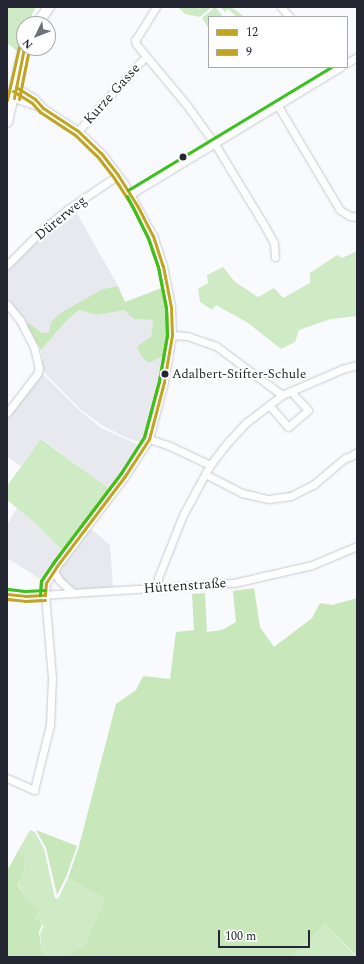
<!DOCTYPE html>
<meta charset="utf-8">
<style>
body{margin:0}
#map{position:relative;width:364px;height:964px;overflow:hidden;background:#f9fafd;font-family:Spectral,serif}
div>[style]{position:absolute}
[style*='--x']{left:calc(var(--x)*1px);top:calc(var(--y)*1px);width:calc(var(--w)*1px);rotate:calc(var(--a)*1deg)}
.built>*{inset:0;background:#e8e9ef}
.green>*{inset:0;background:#cfebc5}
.forest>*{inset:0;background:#c8e7ba}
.roads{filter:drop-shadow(0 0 1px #c8cad0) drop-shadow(0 0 1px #c8cad0)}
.street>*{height:7px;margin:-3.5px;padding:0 3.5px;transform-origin:3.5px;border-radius:3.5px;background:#fefeff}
.secondary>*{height:10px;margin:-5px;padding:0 5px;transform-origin:5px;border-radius:5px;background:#fefeff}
.bus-1>*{height:3px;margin:-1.5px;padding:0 1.5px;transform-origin:1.5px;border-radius:1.5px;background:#c1a420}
.bus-2>*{height:3px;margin:-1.5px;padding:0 1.5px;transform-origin:1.5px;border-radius:1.5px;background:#c1a420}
.bus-3>*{height:3px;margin:-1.5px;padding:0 1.5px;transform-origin:1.5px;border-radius:1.5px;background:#38c31b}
.bus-4>*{height:3px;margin:-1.5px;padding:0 1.5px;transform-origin:1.5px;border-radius:1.5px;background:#c1a420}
.dots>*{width:11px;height:11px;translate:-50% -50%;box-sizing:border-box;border:2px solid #fff;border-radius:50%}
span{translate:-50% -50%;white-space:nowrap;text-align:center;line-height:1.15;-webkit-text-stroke:4px #fff;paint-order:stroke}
.bus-label{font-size:13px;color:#242732}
.left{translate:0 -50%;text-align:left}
.street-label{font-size:14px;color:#242732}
.frame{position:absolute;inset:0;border:8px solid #242732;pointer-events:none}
.legend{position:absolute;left:208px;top:16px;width:140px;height:52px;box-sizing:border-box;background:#fff;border:1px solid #a7a9ad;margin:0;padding:5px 7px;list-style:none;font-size:12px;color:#242732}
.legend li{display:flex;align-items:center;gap:8px;height:20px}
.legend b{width:20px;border:1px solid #a7a9ad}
.north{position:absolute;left:16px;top:16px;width:40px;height:40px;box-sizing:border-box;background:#fff;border:1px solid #a7a9ad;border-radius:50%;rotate:227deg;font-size:11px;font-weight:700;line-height:16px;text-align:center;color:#242732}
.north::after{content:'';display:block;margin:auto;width:14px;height:18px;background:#6f7179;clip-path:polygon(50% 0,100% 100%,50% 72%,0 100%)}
.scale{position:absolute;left:218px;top:930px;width:92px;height:18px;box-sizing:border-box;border:2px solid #242732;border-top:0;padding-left:5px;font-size:12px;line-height:14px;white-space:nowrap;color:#242732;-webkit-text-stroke:3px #fff;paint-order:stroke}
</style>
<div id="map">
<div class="built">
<i style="clip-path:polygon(74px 208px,118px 286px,103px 289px,49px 333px,42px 333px,29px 323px,26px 324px,7px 300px,7px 268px,43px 232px)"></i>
<i style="clip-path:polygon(124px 309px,135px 319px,153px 320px,151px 337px,137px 346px,165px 355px,156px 399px,143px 443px,129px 439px,103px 426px,80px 409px,40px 368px,40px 363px,43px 360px,41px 350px,67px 320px,79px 310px,96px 315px)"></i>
<i style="clip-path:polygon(40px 371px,79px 410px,101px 428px,141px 446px,111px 490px,42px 439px,21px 466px,7px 457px,7px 417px)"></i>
<i style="clip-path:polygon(17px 508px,34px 522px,64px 552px,43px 581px,7px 558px,7px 525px)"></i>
<i style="clip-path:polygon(89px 527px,110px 545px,113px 588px,75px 590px,62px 578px,58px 570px)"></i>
</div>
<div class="green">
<i style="clip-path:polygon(7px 7px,36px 7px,27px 24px,24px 24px,17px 51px,7px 43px)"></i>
<i style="clip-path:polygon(178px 7px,198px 7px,200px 9px,202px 7px,212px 7px,200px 17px,185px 14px)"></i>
<i style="clip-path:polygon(215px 7px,222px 15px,220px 17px,209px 17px,209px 29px,202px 18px)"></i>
<i style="clip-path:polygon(220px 7px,231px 7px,245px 17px,237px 17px,228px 9px,225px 12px)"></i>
<i style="clip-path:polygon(357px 251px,357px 316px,331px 319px,299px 330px,295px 342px,281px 349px,248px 323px,216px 305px,212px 310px,200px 302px,198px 289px,208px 283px,207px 275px,223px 267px,235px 282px,258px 297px,274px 288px,283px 298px,310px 283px,310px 273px,337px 255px,342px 258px)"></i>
<i style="clip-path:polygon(41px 439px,111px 490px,64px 552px,34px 522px,7px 500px,7px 486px)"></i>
<i style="clip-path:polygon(30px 830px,35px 832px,44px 849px,55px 898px,58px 899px,68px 878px,105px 899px,84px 946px,62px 957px,48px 957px,42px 954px,40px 933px,44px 926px,36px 920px,41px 909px,28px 901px,17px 883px,24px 872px,25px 859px,18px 851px)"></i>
<i style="clip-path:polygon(325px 924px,357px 957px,292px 957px)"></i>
</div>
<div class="forest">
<i style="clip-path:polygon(118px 286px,125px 302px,164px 287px,168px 308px,169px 334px,165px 355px,149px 363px,142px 357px,137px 346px,151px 337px,153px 320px,134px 319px,124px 310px,96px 315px,79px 310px,67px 320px,41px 350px,26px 324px,29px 323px,42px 333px,49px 333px,51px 322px,62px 312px,103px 289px)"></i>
<i style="clip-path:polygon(254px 588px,260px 627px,274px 647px,312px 618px,320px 603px,332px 605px,357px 598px,357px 956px,325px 924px,292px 957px,62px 957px,84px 946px,105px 899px,68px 878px,79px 846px,116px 704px,136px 690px,143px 676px,170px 679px,176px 632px,194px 630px,192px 594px,205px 593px,207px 632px,222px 630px,236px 622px,233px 591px)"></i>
<i style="clip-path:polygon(36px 830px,77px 846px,66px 877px,57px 895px,46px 848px)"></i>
<i style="clip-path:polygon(18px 851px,25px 859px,24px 872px,17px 884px,28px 901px,41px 909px,36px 919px,42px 925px,39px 932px,42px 953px,48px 957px,7px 957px,7px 871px)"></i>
</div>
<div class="roads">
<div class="street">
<i style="--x:156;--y:7;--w:39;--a:122"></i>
<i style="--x:135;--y:40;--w:4;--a:76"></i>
<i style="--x:136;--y:44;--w:78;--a:50.2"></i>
<i style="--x:186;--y:104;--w:49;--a:54.1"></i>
<i style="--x:215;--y:144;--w:95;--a:58.8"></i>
<i style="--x:264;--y:225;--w:21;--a:61"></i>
<i style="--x:274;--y:243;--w:14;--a:86"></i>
<i style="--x:281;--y:7;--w:13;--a:48"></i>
<i style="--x:347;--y:63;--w:12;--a:-31"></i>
<i style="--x:16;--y:87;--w:22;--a:32"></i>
<i style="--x:35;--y:99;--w:12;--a:48"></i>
<i style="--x:278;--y:106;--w:121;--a:59.2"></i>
<i style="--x:340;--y:210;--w:12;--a:31"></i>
<i style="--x:350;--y:216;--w:7;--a:8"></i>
<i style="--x:78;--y:131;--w:101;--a:-47.8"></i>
<i style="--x:131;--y:194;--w:245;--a:-31.2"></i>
<i style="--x:7;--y:265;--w:51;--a:-45"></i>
<i style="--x:43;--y:229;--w:32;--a:-39"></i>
<i style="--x:68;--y:209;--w:60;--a:-34.2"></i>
<i style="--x:7;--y:304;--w:21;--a:51"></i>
<i style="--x:20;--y:320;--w:30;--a:63"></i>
<i style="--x:34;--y:347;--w:22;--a:77"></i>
<i style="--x:39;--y:368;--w:6;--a:108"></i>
<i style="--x:37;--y:374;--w:49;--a:127.6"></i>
<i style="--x:172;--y:335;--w:15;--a:4"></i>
<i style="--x:187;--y:336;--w:31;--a:19"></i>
<i style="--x:216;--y:346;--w:82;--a:36.6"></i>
<i style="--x:269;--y:405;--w:29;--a:49"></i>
<i style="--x:288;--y:427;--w:26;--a:-40"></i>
<i style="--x:308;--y:410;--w:26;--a:-133"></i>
<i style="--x:149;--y:439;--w:22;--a:18"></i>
<i style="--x:170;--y:446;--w:44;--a:25.4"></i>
<i style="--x:205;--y:474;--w:42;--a:27.2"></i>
<i style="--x:242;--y:493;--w:28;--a:13"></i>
<i style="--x:269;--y:499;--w:22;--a:-8"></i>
<i style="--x:291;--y:496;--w:25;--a:-27"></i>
<i style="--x:313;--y:485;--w:42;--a:-40.2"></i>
<i style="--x:345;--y:458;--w:6;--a:-18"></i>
<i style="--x:351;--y:456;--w:7;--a:-34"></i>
<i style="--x:54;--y:571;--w:10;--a:61"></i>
<i style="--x:59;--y:580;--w:19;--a:43"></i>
<i style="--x:158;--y:588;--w:10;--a:-90"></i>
<i style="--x:158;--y:578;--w:68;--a:-68.4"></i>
<i style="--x:183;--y:515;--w:57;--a:-61.6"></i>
<i style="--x:210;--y:465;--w:31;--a:-52"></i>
<i style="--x:229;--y:441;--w:26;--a:-47"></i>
<i style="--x:247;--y:422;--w:44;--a:-37.6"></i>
<i style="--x:282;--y:395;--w:65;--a:-23.4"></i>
<i style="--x:342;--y:369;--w:16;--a:-15"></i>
<i style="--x:7;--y:594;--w:18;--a:6"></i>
<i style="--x:25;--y:596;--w:209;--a:-3.6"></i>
<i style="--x:234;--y:583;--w:80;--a:-13"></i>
<i style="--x:312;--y:565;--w:49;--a:-22.9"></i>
<i style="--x:7;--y:778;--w:30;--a:24"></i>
<i style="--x:34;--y:790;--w:67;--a:-76.2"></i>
<i style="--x:50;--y:725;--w:47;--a:-87.6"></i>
<i style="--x:52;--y:678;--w:83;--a:-94.8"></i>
<i style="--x:45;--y:595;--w:12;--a:-85"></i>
<i style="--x:46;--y:583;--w:20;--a:-57"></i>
<i style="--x:57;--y:566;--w:113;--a:-52.9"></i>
<i style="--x:125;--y:476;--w:44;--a:-57"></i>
<i style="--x:149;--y:439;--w:59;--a:-75.3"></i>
<i style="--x:164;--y:382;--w:48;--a:-80.3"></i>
<i style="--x:172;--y:335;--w:28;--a:-92"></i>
<i style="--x:171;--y:307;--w:42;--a:-101"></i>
<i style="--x:163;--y:266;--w:32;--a:-108"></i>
<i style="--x:153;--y:236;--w:60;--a:-118.7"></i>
<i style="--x:124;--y:183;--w:38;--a:-127"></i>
<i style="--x:101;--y:153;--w:32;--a:-136"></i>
<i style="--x:78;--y:131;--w:42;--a:-146.7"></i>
<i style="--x:43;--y:108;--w:31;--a:-161"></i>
</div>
<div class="secondary">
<i style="--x:37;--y:24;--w:21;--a:-55"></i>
<i style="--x:7;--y:122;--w:76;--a:-77.1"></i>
</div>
</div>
<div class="bus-1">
<i style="--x:16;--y:87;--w:22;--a:32"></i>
<i style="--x:35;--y:99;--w:12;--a:48"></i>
<i style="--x:43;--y:108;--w:42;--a:33.3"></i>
<i style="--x:78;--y:131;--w:32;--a:44"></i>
<i style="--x:101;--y:153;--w:28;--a:52"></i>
<i style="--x:118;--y:175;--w:36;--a:58"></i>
<i style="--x:137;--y:205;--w:35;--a:63"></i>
<i style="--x:153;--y:236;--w:32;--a:72"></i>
<i style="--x:163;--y:266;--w:42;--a:79"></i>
<i style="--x:171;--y:307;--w:28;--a:88"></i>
<i style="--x:172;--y:335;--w:48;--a:99.7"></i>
<i style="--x:164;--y:382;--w:59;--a:104.7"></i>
<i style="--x:149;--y:439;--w:44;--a:123"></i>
<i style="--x:125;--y:476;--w:113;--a:127.1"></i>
<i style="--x:57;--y:566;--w:20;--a:123"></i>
<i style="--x:46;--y:583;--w:12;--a:95"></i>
<i style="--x:14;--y:98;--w:51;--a:-78.7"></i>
<i style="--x:7;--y:594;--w:18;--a:6"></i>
<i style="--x:25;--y:596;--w:20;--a:-3"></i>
</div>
<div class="bus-2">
<i style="--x:13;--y:91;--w:22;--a:32"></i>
<i style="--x:32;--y:103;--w:12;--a:48"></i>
<i style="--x:40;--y:112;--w:42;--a:33.3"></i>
<i style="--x:75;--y:135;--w:30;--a:44"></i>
<i style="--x:97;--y:156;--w:28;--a:52"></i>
<i style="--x:114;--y:178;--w:35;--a:57"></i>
<i style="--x:133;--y:207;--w:34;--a:64"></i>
<i style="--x:148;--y:238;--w:31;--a:71"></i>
<i style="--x:158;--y:267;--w:42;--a:79"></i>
<i style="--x:166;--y:308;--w:27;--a:88"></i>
<i style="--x:167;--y:335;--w:47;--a:99.9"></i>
<i style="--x:159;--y:381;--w:58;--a:105"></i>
<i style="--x:144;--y:437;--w:43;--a:122.6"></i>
<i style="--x:121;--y:473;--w:113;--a:127.1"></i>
<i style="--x:53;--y:563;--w:22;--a:124"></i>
<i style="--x:41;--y:581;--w:14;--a:94"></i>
<i style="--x:19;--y:99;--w:51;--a:-78.7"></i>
<i style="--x:7;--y:599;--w:18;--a:6"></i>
<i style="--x:25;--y:601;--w:20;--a:-3"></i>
</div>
<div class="bus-3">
<i style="--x:128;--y:190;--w:237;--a:-31.2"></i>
<i style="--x:8;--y:589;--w:17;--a:7"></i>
<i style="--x:25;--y:591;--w:20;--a:-3"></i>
<i style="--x:40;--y:595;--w:14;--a:-86"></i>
<i style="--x:41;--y:581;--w:22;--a:-56"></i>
<i style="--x:53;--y:563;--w:113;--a:-52.9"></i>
<i style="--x:121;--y:473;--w:43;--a:-57.4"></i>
<i style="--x:144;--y:437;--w:58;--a:-75"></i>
<i style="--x:159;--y:381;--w:47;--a:-80.1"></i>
<i style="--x:167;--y:335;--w:27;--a:-92"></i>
<i style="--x:166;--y:308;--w:42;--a:-101"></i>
<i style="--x:158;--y:267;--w:31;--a:-109"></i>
<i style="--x:148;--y:238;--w:47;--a:-116.6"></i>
</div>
<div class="bus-4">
<i style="--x:7;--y:100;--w:54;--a:-77.2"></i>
</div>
<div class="dots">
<i style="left:183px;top:157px;background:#242732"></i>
<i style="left:165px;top:374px;background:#242732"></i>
</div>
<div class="bus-label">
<span class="left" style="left:172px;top:374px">Adalbert-Stifter-Schule</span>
</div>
<div class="street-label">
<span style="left:112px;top:94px;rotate:-48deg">Kurze Gasse</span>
<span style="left:61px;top:218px;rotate:-39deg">Dürerweg</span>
<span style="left:185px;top:586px;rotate:-4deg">Hüttenstraße</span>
</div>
<div class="frame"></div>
<ul class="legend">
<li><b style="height:5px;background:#c1a420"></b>12</li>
<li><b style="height:5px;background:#c1a420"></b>9</li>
</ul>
<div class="north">N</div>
<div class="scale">100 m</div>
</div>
